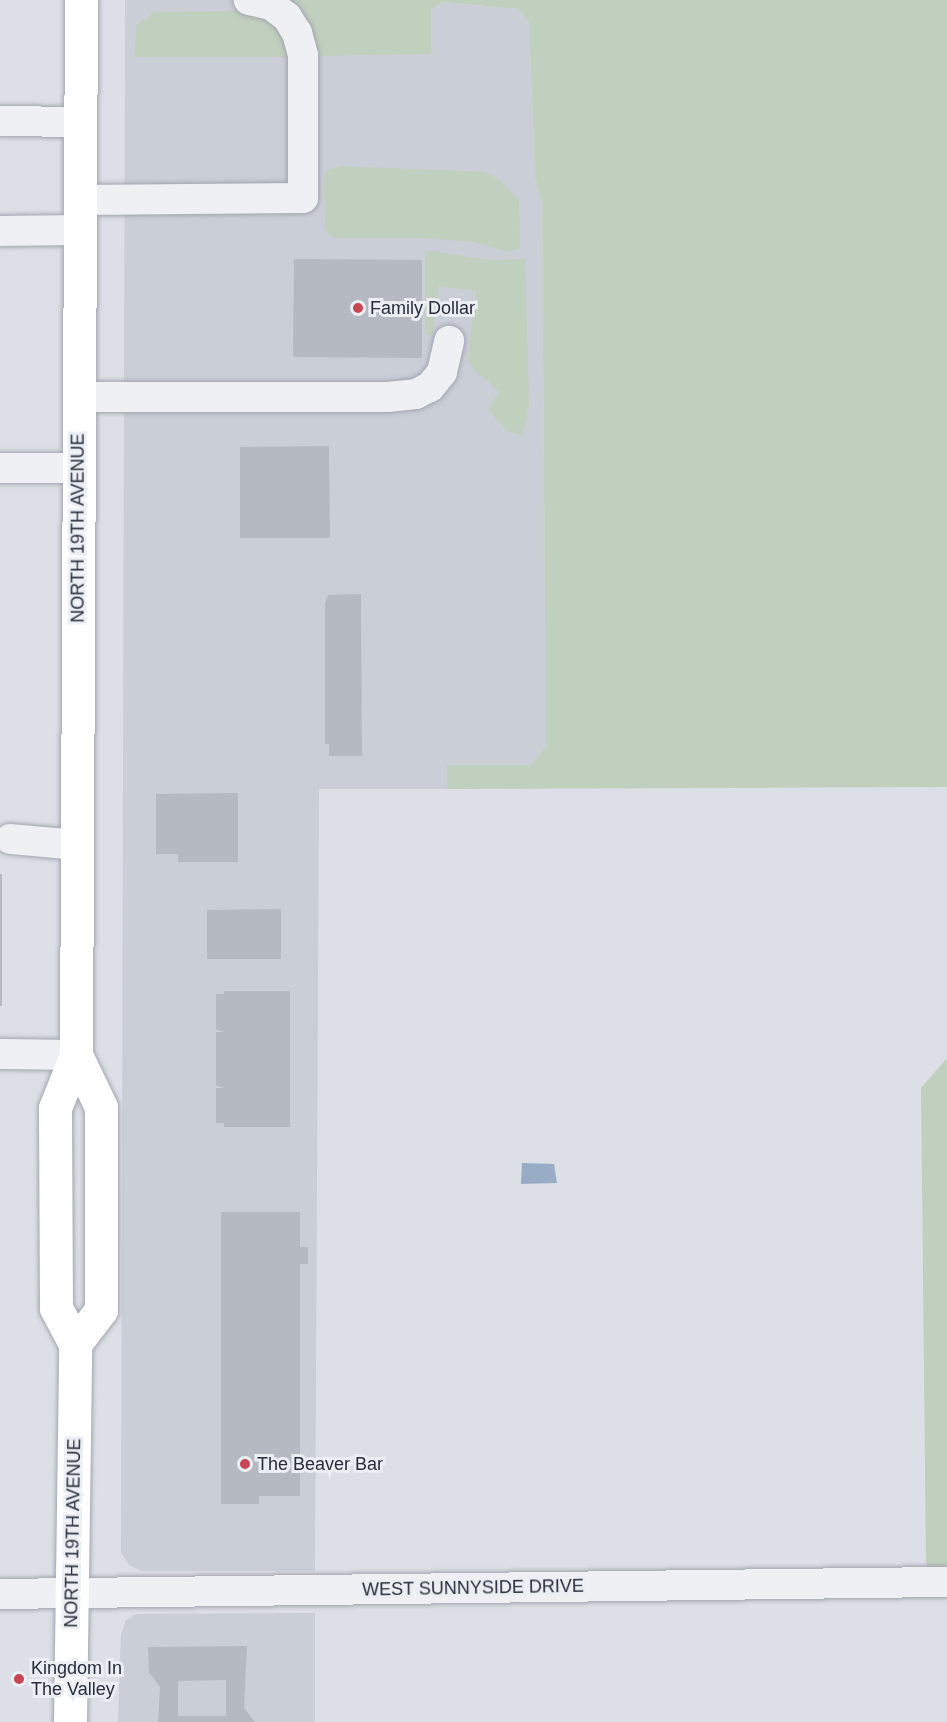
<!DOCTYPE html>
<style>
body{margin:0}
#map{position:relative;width:947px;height:1722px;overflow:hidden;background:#dcdfe6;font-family:Helvetica,sans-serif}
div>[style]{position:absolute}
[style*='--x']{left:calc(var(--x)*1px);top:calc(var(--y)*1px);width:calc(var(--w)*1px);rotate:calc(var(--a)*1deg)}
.built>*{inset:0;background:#caced7}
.green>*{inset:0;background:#c1cfbe}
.water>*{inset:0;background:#98acc5}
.building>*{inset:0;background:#b4b9c2}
.roads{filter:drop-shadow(0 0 2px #a2a6af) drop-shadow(0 0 2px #a2a6af)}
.minor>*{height:30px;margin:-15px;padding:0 15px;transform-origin:15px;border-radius:15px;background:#eef0f4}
.major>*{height:33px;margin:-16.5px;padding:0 16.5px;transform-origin:16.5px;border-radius:16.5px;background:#fff}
.dots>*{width:16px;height:16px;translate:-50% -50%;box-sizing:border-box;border:3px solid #ebeef3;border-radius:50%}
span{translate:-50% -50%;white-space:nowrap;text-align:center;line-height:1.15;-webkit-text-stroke:6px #ebeef3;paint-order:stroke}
.poi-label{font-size:18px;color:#272d3b}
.left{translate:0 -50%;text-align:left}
.street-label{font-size:18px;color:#272d3b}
</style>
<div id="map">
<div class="built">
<i style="clip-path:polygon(125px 0,281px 0,431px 54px,431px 10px,443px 2px,518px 9px,529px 23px,535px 178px,542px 206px,546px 746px,531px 765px,447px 765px,447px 789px,319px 789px,315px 1571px,141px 1571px,129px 1565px,121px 1553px)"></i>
<i style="clip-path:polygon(315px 1613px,315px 1722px,118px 1722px,121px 1635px,126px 1620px,137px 1614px)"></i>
</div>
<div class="green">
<i style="clip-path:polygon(281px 0,947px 0,947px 787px,447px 789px,447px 765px,531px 765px,546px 746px,542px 206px,535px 178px,529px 23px,518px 9px,443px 2px,431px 10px,431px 54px,311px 56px)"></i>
<i style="clip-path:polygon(251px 11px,270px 17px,295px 57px,134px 57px,137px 24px,150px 17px,150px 12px)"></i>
<i style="clip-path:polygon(341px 166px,485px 172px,500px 180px,519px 200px,520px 249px,507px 252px,473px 242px,425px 238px,333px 238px,325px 230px,324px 176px,327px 170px)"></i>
<i style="clip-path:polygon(425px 250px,491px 260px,525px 259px,529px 405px,523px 436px,506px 431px,488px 409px,499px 391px,472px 368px,468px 357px,476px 291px,439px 286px,433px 335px,425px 335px)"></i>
<i style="clip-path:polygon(947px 1058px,947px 1571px,928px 1569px,926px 1561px,921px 1088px)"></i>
</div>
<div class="water">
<i style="clip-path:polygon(522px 1163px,554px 1164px,557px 1183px,521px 1184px)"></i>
</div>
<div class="building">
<i style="clip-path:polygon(294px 259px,422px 260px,422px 358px,293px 357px)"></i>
<i style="clip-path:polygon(329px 446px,330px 538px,240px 538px,240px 447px)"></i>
<i style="clip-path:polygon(361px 594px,362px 756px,329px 756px,329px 744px,325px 744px,325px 603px,328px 595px)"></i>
<i style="clip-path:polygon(238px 793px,238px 862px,178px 862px,178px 854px,156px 854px,156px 794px)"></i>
<i style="clip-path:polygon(0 874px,2px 874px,2px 1006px,0 1006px)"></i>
<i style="clip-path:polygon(281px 909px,281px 959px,207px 959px,207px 910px)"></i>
<i style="clip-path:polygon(224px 991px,290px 991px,290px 1127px,224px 1127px,224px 1123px,216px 1123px,216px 1088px,224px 1088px,216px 1085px,216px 1032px,224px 1032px,216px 1029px,216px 994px,224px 994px)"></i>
<i style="clip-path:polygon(221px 1212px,300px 1212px,300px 1247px,308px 1247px,308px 1264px,300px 1264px,300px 1496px,259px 1496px,259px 1504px,221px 1504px)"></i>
<i style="clip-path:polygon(evenodd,247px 1646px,244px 1708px,255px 1722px,158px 1722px,160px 1687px,149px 1672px,148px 1647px,247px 1646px,226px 1680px,226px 1716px,178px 1716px,178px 1681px,226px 1680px)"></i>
</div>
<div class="roads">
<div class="minor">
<i style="--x:0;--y:121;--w:81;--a:0.7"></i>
<i style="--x:80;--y:200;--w:223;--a:-0.5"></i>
<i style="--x:303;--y:198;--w:143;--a:-90"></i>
<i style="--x:303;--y:55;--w:23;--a:-105"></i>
<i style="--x:297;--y:33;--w:19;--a:-122"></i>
<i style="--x:287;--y:17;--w:20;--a:-143"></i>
<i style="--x:271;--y:5;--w:23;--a:-167"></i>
<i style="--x:0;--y:231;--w:80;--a:-0.7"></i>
<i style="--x:79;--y:397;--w:309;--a:0"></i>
<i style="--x:388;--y:397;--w:28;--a:-6"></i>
<i style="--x:416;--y:394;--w:16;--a:-27"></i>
<i style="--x:430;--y:387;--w:19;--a:-51"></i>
<i style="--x:442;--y:372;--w:32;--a:-77"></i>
<i style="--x:0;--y:468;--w:79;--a:0"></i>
<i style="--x:10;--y:839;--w:67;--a:5.1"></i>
<i style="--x:0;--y:1054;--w:76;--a:0.8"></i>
<i style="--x:0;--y:1594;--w:947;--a:-0.73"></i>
</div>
<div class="major">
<i style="--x:75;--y:1344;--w:43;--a:-52.6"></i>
<i style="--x:101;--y:1310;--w:203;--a:-90"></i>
<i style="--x:101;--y:1107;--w:58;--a:-115.7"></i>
<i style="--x:70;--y:1722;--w:378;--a:-89.2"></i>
<i style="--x:75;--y:1344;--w:41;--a:-117.8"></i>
<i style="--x:56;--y:1308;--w:200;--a:-90.3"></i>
<i style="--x:55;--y:1108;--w:57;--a:-68.4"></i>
<i style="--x:76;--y:1055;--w:1055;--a:-89.73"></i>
</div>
</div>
<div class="dots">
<i style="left:358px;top:308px;background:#c74554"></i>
<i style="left:245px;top:1464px;background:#c74554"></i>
<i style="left:19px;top:1679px;background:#c74554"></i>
</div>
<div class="poi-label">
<span class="left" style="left:370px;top:308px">Family Dollar</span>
<span class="left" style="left:257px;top:1464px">The Beaver Bar</span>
<span class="left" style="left:31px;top:1679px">Kingdom In<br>The Valley</span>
</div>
<div class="street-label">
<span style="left:78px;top:528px;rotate:-90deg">NORTH 19TH AVENUE</span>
<span style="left:73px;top:1533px;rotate:-89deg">NORTH 19TH AVENUE</span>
<span style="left:473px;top:1588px;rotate:-1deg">WEST SUNNYSIDE DRIVE</span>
</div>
</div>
